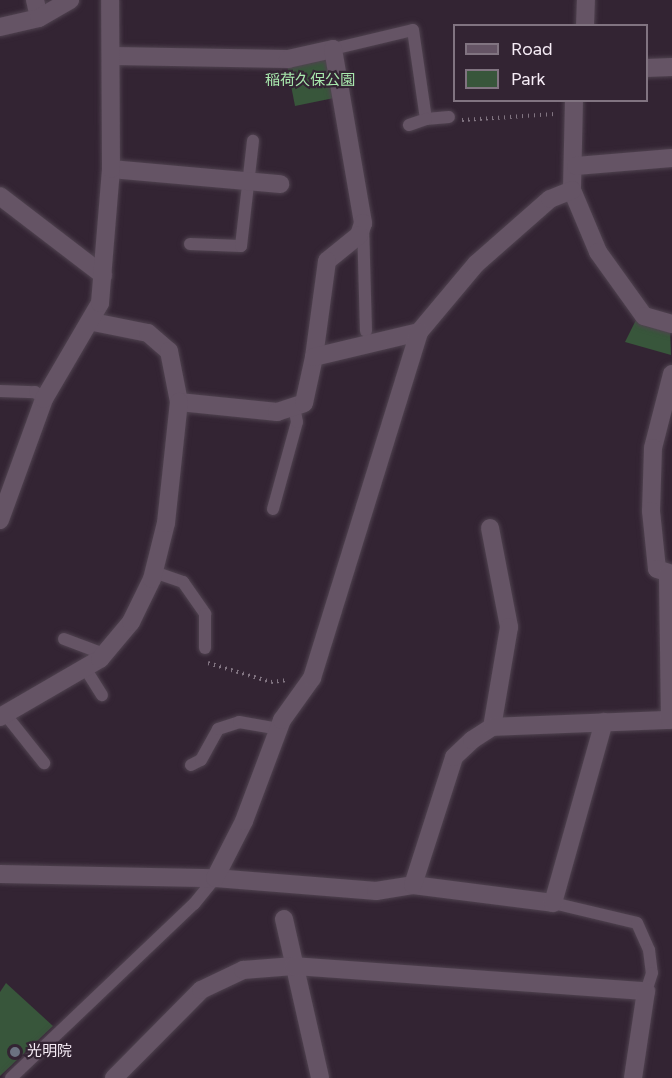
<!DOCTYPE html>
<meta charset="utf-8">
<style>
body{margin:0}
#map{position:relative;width:672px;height:1078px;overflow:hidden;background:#332433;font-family:Figtree,"Noto Sans JP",sans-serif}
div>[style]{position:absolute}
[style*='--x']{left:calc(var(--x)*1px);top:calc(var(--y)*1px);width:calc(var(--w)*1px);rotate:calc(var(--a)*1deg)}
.green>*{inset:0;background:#38563b}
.path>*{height:4px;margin-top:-2px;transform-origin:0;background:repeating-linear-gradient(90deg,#817481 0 1.5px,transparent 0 6px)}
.roads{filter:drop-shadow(0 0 2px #504350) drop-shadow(0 0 2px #504350)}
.lane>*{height:12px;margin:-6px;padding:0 6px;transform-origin:6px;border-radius:6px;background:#655465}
.street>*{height:18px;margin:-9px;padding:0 9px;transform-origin:9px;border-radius:9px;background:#655465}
.secondary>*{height:18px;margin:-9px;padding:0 9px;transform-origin:9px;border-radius:9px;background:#655465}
.dots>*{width:16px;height:16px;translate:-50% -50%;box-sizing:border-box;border:3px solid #332433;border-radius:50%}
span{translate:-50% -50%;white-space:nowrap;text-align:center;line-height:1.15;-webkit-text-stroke:4.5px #332433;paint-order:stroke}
.park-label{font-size:15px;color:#a8e8ad}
.poi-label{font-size:15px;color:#f6ecf6}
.left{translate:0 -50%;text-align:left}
.legend{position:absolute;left:453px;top:24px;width:195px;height:78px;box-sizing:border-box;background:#332433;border:2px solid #817481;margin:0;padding:8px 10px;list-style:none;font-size:18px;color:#f6ecf6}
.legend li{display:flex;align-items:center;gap:12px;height:30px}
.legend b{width:30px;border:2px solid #817481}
</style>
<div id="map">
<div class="green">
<i style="clip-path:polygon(326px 58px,334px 98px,295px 106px,287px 65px)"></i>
<i style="clip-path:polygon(636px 320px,670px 330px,671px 355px,625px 342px)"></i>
<i style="clip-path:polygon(6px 983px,53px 1026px,0 1076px,0 992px)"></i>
</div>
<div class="path">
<i style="--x:462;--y:120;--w:93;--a:-3.7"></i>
<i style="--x:208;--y:663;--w:66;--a:16.8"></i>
<i style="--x:271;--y:682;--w:17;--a:-7"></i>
</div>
<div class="roads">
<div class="lane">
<i style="--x:333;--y:49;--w:82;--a:-13.4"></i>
<i style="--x:413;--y:30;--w:90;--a:81.7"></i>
<i style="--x:426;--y:119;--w:23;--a:-5"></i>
<i style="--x:409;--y:125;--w:18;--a:-19"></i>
<i style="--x:363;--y:224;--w:107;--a:88.4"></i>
<i style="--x:190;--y:244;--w:51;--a:2.2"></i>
<i style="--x:241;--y:246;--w:106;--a:-83.5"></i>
<i style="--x:0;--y:391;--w:35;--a:2"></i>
<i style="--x:35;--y:392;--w:11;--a:38"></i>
<i style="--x:273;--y:509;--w:90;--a:-74.6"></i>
<i style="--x:297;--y:422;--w:15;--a:-101"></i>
<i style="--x:154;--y:572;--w:31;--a:19"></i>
<i style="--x:183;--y:582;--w:39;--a:55"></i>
<i style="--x:205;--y:614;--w:34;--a:90"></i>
<i style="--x:64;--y:639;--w:43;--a:20.6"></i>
<i style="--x:85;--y:668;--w:32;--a:58"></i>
<i style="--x:5;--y:714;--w:63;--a:51.5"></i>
<i style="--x:191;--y:765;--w:11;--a:-27"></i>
<i style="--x:201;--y:760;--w:35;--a:-61"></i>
<i style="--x:218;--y:729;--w:22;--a:-18"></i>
<i style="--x:239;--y:722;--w:40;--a:10"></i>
<i style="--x:553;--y:903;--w:86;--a:13.4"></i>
<i style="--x:637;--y:923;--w:30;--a:66"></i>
<i style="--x:649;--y:950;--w:23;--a:83"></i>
<i style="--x:652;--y:973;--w:19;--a:108"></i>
<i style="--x:11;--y:1078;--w:253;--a:-43.6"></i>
<i style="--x:194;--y:904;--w:33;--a:-51"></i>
</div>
<div class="street">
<i style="--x:35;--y:0;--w:18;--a:77"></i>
<i style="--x:585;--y:26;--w:26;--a:-88"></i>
<i style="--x:114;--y:56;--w:174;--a:1"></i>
<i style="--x:288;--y:59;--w:46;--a:-12.5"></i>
<i style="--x:333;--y:49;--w:177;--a:80.2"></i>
<i style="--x:363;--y:223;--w:13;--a:108"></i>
<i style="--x:359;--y:235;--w:41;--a:140.9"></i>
<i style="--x:327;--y:261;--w:97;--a:97.7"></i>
<i style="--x:646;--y:68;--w:26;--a:-2"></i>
<i style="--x:574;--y:100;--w:90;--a:91.3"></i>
<i style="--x:572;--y:190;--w:67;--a:67.2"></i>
<i style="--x:598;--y:252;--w:79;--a:54.3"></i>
<i style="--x:644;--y:316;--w:29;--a:16"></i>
<i style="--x:576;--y:166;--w:96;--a:-4.8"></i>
<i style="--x:111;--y:169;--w:170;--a:5.1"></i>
<i style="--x:0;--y:196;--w:130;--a:37.5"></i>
<i style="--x:93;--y:322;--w:56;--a:11.3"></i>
<i style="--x:148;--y:333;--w:28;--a:41"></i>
<i style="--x:169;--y:351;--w:52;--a:78.9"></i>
<i style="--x:179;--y:402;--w:99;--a:5.8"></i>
<i style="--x:277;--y:412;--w:28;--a:-18"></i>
<i style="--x:304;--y:403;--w:47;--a:-77.7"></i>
<i style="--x:314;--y:357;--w:108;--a:-13.4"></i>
<i style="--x:419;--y:332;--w:89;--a:-50"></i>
<i style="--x:476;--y:264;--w:98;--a:-41.3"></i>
<i style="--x:550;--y:199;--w:24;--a:-22"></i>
<i style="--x:672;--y:374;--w:76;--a:104.4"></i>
<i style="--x:653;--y:448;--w:63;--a:91.8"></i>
<i style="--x:651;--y:511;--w:58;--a:84.1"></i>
<i style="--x:657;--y:569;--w:16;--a:18"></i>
<i style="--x:0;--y:520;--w:129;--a:-70"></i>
<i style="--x:44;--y:399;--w:111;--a:-59.7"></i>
<i style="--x:100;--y:303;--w:134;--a:-85.3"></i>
<i style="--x:111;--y:169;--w:169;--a:-90.3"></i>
<i style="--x:490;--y:528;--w:101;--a:79.1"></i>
<i style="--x:509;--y:627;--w:101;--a:99.6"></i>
<i style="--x:0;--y:717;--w:116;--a:-30.1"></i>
<i style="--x:100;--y:659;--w:48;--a:-50"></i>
<i style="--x:131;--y:622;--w:48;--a:-64"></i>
<i style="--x:152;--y:579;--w:58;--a:-76"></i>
<i style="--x:166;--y:523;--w:122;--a:-83.9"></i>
<i style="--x:0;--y:874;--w:215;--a:1.1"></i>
<i style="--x:215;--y:878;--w:162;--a:4.6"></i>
<i style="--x:376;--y:891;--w:37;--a:-9"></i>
<i style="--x:413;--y:885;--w:141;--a:7.3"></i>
<i style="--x:553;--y:903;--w:188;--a:-74.3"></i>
<i style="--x:215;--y:878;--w:64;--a:-63"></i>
<i style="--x:244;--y:821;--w:108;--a:-69.4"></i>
<i style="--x:282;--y:720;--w:52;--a:-54.5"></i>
<i style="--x:312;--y:678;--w:362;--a:-72.8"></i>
<i style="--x:413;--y:885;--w:134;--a:-72.2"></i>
<i style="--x:454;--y:757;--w:25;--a:-43"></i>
<i style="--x:472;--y:740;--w:24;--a:-33"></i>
<i style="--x:492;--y:727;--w:178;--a:-2.3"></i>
<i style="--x:670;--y:720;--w:145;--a:-90.8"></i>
<i style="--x:284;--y:919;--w:163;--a:77.2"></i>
<i style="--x:114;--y:1078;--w:124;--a:-45.3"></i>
<i style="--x:201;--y:990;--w:47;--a:-25.5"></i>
<i style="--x:243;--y:970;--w:51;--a:-4.5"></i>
<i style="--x:294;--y:966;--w:353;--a:4.1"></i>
<i style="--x:646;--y:991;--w:88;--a:98.5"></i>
</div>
<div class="secondary">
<i style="--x:0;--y:27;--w:40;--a:-13"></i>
<i style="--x:39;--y:18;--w:36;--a:-30"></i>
</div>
</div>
<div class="dots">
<i style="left:15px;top:1052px;background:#6b7280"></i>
</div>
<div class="park-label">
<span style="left:310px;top:81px">稲荷久保公園</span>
</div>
<div class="poi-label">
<span class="left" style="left:27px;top:1052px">光明院</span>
</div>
<ul class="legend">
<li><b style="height:8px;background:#655465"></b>Road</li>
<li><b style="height:16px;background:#38563b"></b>Park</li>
</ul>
</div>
